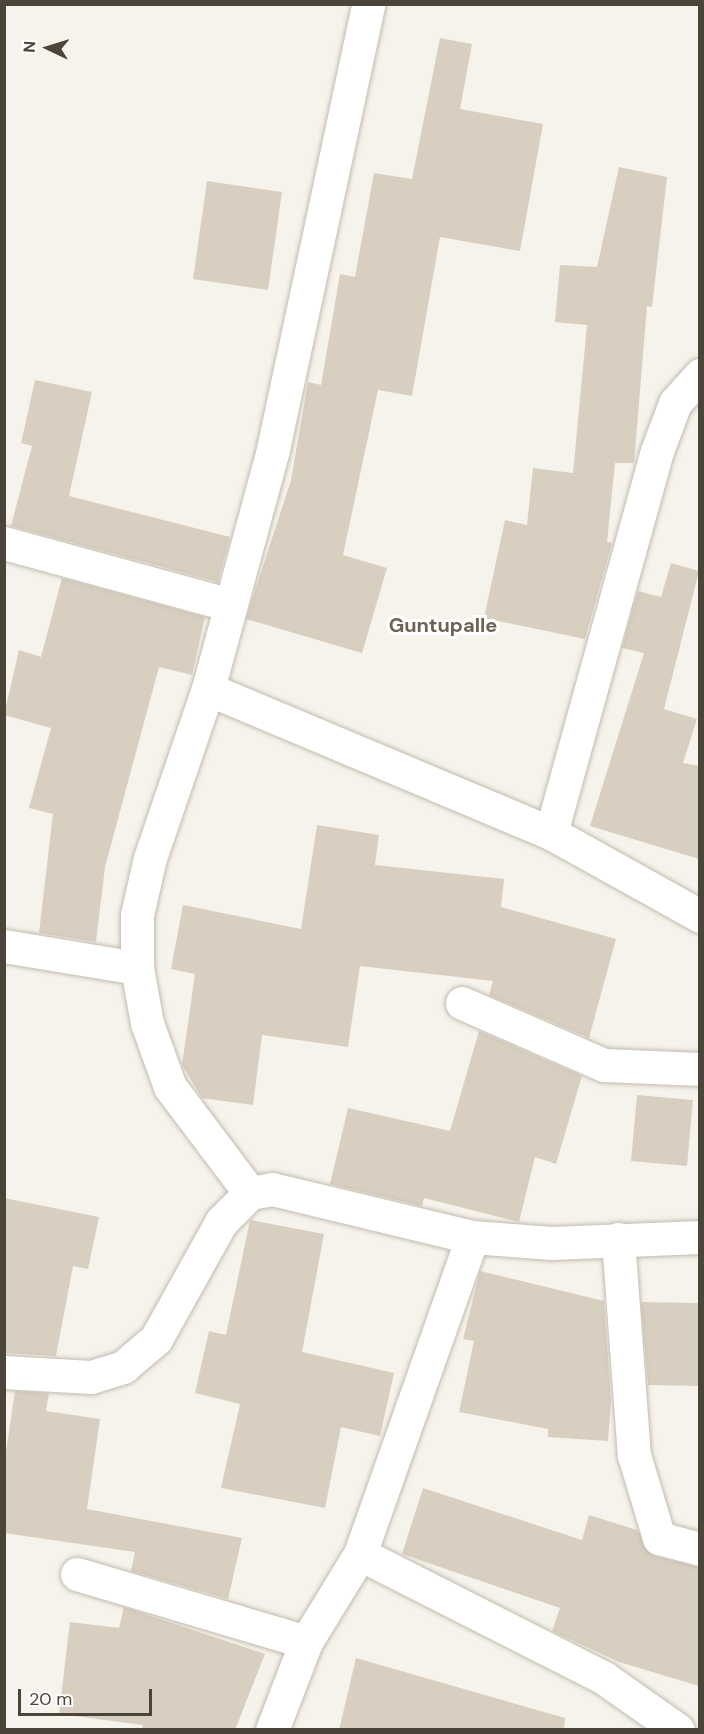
<!DOCTYPE html>
<style>
body{margin:0}
#map{position:relative;width:704px;height:1734px;overflow:hidden;background:#f6f3ec;font-family:"DM Sans",sans-serif}
div>[style]{position:absolute}
[style*='--x']{left:calc(var(--x)*1px);top:calc(var(--y)*1px);width:calc(var(--w)*1px);rotate:calc(var(--a)*1deg)}
.building>*{inset:0;background:#d8cfc1}
.roads{filter:drop-shadow(0 0 2px #c2bbae) drop-shadow(0 0 2px #c2bbae)}
.minor>*{height:33px;margin:-16.5px;padding:0 16.5px;transform-origin:16.5px;border-radius:16.5px;background:#fff}
span{translate:-50% -50%;white-space:nowrap;text-align:center;line-height:1.15;-webkit-text-stroke:6px #fff;paint-order:stroke}
.quarter-label{font-size:20px;color:#6e6250;font-weight:700}
.frame{position:absolute;inset:0;border:6px solid #4b4439;pointer-events:none}
.north{position:absolute;left:18px;top:18px;width:60px;height:60px;-webkit-text-stroke:4px #fff;paint-order:stroke;rotate:274deg;font-size:16px;font-weight:700;line-height:24px;text-align:center;color:#4b4439}
.north::after{content:'';display:block;margin:auto;width:21px;height:27px;background:#4b4439;clip-path:polygon(50% 0,100% 100%,50% 72%,0 100%)}
.scale{position:absolute;left:18px;top:1689px;width:134px;height:27px;box-sizing:border-box;border:3px solid #4b4439;border-top:0;padding-left:8px;font-size:18px;line-height:21px;white-space:nowrap;color:#4b4439;-webkit-text-stroke:4px #fff;paint-order:stroke}
</style>
<div id="map">
<div class="building">
<i style="clip-path:polygon(440px 38px,472px 44px,460px 109px,543px 124px,520px 251px,440px 237px,412px 396px,378px 390px,343px 555px,387px 568px,362px 653px,246px 619px,291px 480px,308px 382px,321px 385px,340px 274px,355px 277px,374px 173px,412px 179px)"></i>
<i style="clip-path:polygon(619px 167px,667px 177px,652px 307px,647px 306px,634px 463px,615px 463px,607px 542px,612px 543px,585px 639px,484px 618px,505px 520px,527px 525px,533px 468px,573px 473px,587px 325px,555px 322px,560px 265px,597px 267px)"></i>
<i style="clip-path:polygon(207px 181px,282px 192px,268px 290px,193px 279px)"></i>
<i style="clip-path:polygon(35px 380px,92px 392px,69px 496px,230px 537px,218px 582px,11px 526px,32px 446px,21px 443px)"></i>
<i style="clip-path:polygon(671px 563px,699px 571px,664px 709px,697px 719px,683px 763px,699px 766px,699px 859px,590px 826px,644px 653px,622px 648px,638px 591px,661px 597px)"></i>
<i style="clip-path:polygon(62px 578px,205px 617px,192px 675px,159px 667px,105px 867px,96px 942px,39px 933px,53px 814px,29px 808px,51px 728px,4px 715px,19px 650px,41px 657px)"></i>
<i style="clip-path:polygon(317px 825px,379px 835px,375px 865px,504px 879px,501px 907px,616px 939px,589px 1038px,489px 995px,493px 981px,360px 966px,348px 1047px,262px 1035px,253px 1105px,202px 1098px,182px 1065px,195px 974px,171px 969px,183px 905px,301px 929px)"></i>
<i style="clip-path:polygon(479px 1031px,582px 1076px,556px 1164px,535px 1157px,519px 1222px,424px 1198px,422px 1206px,330px 1184px,348px 1108px,450px 1131px)"></i>
<i style="clip-path:polygon(637px 1095px,693px 1100px,687px 1166px,631px 1161px)"></i>
<i style="clip-path:polygon(4px 1198px,99px 1217px,88px 1269px,73px 1266px,56px 1356px,4px 1353px)"></i>
<i style="clip-path:polygon(250px 1220px,324px 1234px,302px 1352px,394px 1373px,380px 1436px,341px 1427px,325px 1508px,221px 1488px,240px 1404px,195px 1393px,209px 1331px,226px 1335px)"></i>
<i style="clip-path:polygon(480px 1271px,604px 1301px,611px 1401px,608px 1441px,548px 1437px,548px 1429px,459px 1412px,474px 1341px,463px 1339px)"></i>
<i style="clip-path:polygon(641px 1302px,699px 1303px,699px 1386px,648px 1385px)"></i>
<i style="clip-path:polygon(15px 1391px,49px 1393px,46px 1411px,100px 1419px,87px 1509px,242px 1538px,228px 1599px,131px 1571px,135px 1552px,4px 1533px,4px 1465px)"></i>
<i style="clip-path:polygon(423px 1488px,582px 1540px,589px 1515px,637px 1530px,654px 1556px,699px 1567px,699px 1686px,619px 1662px,552px 1631px,560px 1608px,402px 1554px)"></i>
<i style="clip-path:polygon(124px 1607px,265px 1654px,235px 1730px,142px 1730px,143px 1725px,59px 1714px,70px 1622px,119px 1628px)"></i>
<i style="clip-path:polygon(356px 1658px,565px 1718px,564px 1730px,339px 1730px)"></i>
</div>
<div class="roads">
<div class="minor">
<i style="--x:4;--y:543;--w:235;--a:15.3"></i>
<i style="--x:208;--y:689;--w:372;--a:22.8"></i>
<i style="--x:551;--y:833;--w:171;--a:29.1"></i>
<i style="--x:551;--y:833;--w:396;--a:-74.5"></i>
<i style="--x:657;--y:451;--w:51;--a:-69.4"></i>
<i style="--x:675;--y:403;--w:38;--a:-48"></i>
<i style="--x:4;--y:946;--w:135;--a:9.4"></i>
<i style="--x:462;--y:1003;--w:155;--a:23.6"></i>
<i style="--x:604;--y:1065;--w:96;--a:2.4"></i>
<i style="--x:250;--y:1193;--w:133;--a:-127"></i>
<i style="--x:170;--y:1087;--w:68;--a:-109.8"></i>
<i style="--x:147;--y:1023;--w:56;--a:-100.3"></i>
<i style="--x:137;--y:968;--w:53;--a:-90"></i>
<i style="--x:137;--y:915;--w:58;--a:-77.2"></i>
<i style="--x:150;--y:858;--w:179;--a:-71.1"></i>
<i style="--x:208;--y:689;--w:249;--a:-74.8"></i>
<i style="--x:273;--y:449;--w:455;--a:-77.9"></i>
<i style="--x:618;--y:1239;--w:217;--a:85.8"></i>
<i style="--x:634;--y:1455;--w:87;--a:73.2"></i>
<i style="--x:659;--y:1538;--w:42;--a:15"></i>
<i style="--x:4;--y:1372;--w:87;--a:3.3"></i>
<i style="--x:91;--y:1377;--w:34;--a:-17"></i>
<i style="--x:123;--y:1367;--w:43;--a:-40.3"></i>
<i style="--x:156;--y:1339;--w:134;--a:-60.9"></i>
<i style="--x:221;--y:1222;--w:41;--a:-45"></i>
<i style="--x:250;--y:1193;--w:22;--a:-10"></i>
<i style="--x:272;--y:1189;--w:206;--a:13.5"></i>
<i style="--x:472;--y:1237;--w:80;--a:4.3"></i>
<i style="--x:552;--y:1243;--w:148;--a:-2.3"></i>
<i style="--x:360;--y:1554;--w:274;--a:26.9"></i>
<i style="--x:604;--y:1678;--w:90;--a:35.1"></i>
<i style="--x:77;--y:1574;--w:239;--a:16.5"></i>
<i style="--x:272;--y:1730;--w:94;--a:-68.9"></i>
<i style="--x:306;--y:1642;--w:103;--a:-58.5"></i>
<i style="--x:360;--y:1554;--w:336;--a:-70.5"></i>
</div>
</div>
<div class="quarter-label">
<span style="left:443px;top:625px">Guntupalle</span>
</div>
<div class="frame"></div>
<div class="north">N</div>
<div class="scale">20 m</div>
</div>
